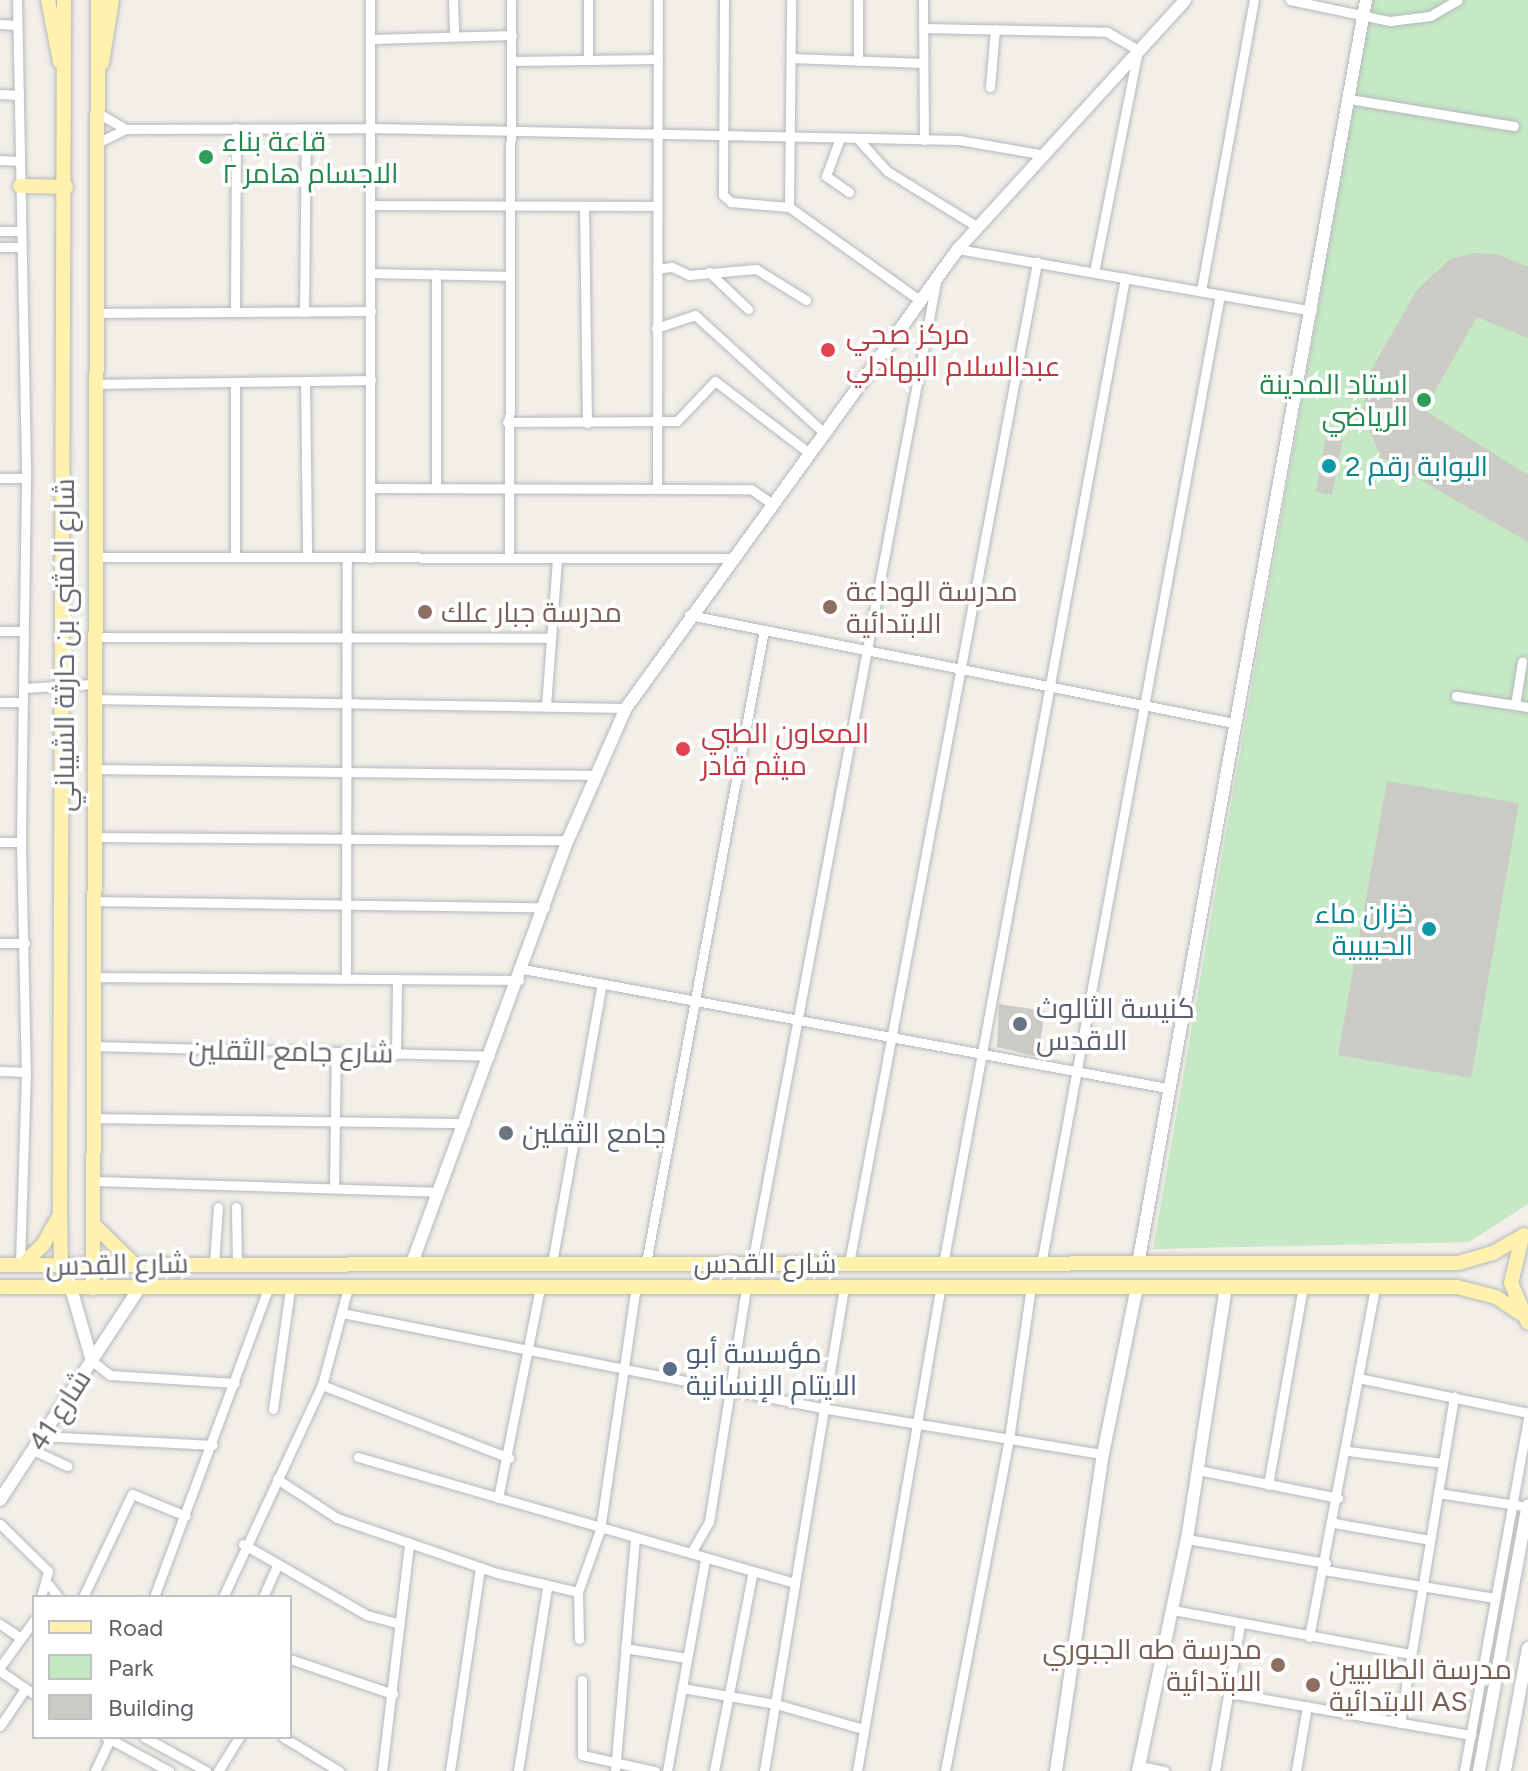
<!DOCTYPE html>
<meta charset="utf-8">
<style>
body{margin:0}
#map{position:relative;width:1528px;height:1771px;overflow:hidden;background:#f1efe8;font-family:Figtree,Cairo,sans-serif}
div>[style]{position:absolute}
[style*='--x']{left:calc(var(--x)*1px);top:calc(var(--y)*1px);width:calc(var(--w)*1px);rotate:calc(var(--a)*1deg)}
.green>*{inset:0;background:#c5e8c5}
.building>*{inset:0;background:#cccac5}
.roads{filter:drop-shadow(0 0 2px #b5b8bc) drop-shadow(0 0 2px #b5b8bc)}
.street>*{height:9px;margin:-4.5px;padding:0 4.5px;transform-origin:4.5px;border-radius:4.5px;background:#fff}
.secondary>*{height:12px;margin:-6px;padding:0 6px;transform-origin:6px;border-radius:6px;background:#fff}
.primary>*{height:14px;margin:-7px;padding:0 7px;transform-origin:7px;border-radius:7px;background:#fff2af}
.dots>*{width:22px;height:22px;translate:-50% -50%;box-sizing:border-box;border:4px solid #fff;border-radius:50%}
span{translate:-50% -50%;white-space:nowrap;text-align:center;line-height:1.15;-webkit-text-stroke:7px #fff;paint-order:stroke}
.leisure-label{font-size:28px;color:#27864d}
.left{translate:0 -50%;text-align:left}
.right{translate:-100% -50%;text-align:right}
.health-label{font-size:28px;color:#be3a42}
.culture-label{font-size:28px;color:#0d838f}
.education-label{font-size:28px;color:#785e54}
.street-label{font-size:28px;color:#5f6368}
.worship-label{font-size:28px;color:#5b616d}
.service-label{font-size:28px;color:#4e5e75}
.legend{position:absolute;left:32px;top:1595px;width:260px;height:144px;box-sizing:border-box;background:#fff;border:2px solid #bfc1c3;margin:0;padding:10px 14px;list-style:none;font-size:24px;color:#5f6368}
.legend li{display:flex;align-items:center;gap:16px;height:40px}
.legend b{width:40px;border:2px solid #bfc1c3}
</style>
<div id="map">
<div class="green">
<i style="clip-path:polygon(1372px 0,1528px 0,1528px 1204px,1469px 1242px,1153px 1249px)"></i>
</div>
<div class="building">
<i style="clip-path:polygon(1474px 253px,1497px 254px,1528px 267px,1528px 338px,1477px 317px,1424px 410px,1528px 475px,1528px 542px,1381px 457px,1362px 414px,1371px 370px,1417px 290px,1450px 259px)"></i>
<i style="clip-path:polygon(1326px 437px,1343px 440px,1332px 495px,1316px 492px)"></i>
<i style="clip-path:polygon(1387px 781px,1519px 803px,1471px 1078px,1338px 1055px)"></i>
<i style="clip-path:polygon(999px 1004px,1045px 1011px,1038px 1057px,997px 1047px)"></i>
</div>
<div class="roads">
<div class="street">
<i style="--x:17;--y:0;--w:478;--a:88.9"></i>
<i style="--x:26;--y:478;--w:364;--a:90.8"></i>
<i style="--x:21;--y:842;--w:230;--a:88.8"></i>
<i style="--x:26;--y:1072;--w:193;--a:91.8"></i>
<i style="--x:453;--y:0;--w:36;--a:88"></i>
<i style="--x:724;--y:0;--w:195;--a:90.3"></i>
<i style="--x:723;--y:195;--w:11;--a:41"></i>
<i style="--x:731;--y:202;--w:58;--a:4.9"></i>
<i style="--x:789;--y:207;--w:158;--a:35.5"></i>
<i style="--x:858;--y:0;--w:61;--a:90"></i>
<i style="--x:923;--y:0;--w:140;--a:89.6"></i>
<i style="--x:1290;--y:0;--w:102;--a:11.9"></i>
<i style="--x:1390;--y:21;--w:40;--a:-7.1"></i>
<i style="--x:1430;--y:16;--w:32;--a:-30"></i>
<i style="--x:0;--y:24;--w:17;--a:3"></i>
<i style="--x:923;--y:28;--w:184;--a:1.2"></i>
<i style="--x:1107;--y:32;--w:36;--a:30"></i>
<i style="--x:1138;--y:50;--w:226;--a:101.2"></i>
<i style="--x:371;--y:39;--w:141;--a:-1.6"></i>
<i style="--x:791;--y:58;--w:132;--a:2.2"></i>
<i style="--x:588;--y:60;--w:60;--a:-90"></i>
<i style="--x:511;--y:61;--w:147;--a:-0.8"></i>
<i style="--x:990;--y:87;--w:58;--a:-85.1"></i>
<i style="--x:0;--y:94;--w:19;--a:3"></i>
<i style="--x:1349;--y:99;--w:167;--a:9.3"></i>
<i style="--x:98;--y:113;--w:32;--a:30"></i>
<i style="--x:840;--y:138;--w:40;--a:110.2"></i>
<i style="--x:826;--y:176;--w:28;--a:35"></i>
<i style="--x:857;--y:138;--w:45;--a:47.7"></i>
<i style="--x:887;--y:171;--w:105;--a:31.7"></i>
<i style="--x:97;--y:143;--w:32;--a:-26"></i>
<i style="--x:126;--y:129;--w:246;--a:-0.2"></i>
<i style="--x:372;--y:128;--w:587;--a:1.17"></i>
<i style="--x:959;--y:140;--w:81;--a:9.9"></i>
<i style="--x:0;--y:160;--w:20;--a:3"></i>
<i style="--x:371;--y:205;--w:286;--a:0.2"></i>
<i style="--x:789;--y:207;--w:207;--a:-89.4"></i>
<i style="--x:584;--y:208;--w:215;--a:89.2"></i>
<i style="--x:0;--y:231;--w:20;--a:0"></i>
<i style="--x:0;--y:247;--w:20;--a:0"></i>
<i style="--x:958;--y:249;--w:359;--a:9.9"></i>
<i style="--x:657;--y:269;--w:15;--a:-8"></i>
<i style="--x:672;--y:267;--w:19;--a:25"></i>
<i style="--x:689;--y:275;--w:67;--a:-5.1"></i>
<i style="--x:756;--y:269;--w:59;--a:31.8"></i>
<i style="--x:709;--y:272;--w:54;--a:43.5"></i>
<i style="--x:371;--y:273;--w:138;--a:1.2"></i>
<i style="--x:1201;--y:291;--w:296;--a:-79.7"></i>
<i style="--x:235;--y:312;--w:184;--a:-89.7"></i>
<i style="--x:304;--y:312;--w:183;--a:-89.4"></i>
<i style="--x:95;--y:313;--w:276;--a:-0.4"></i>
<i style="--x:656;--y:328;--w:41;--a:-18.4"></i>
<i style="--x:695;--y:315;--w:173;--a:42.4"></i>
<i style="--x:305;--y:381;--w:176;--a:89.3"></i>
<i style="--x:235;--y:382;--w:175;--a:90"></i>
<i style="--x:94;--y:384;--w:277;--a:-0.8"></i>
<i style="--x:507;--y:422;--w:170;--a:-0.3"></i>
<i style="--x:677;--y:421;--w:55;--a:-46.5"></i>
<i style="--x:715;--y:381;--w:117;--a:37.4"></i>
<i style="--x:0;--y:478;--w:26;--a:0"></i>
<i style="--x:370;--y:488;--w:381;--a:0.2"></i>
<i style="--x:751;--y:489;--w:24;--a:35"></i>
<i style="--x:436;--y:488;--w:214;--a:-90"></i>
<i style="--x:657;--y:489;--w:489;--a:-89.9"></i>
<i style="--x:93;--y:557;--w:638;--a:0.09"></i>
<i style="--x:370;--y:558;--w:558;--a:-90"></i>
<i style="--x:509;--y:558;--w:558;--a:-89.79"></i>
<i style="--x:689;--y:615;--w:556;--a:11.21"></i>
<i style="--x:0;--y:631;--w:24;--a:0"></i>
<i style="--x:93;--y:637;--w:458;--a:0.1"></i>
<i style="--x:23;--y:688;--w:69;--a:-3.3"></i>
<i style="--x:1456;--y:696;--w:73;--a:8.7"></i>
<i style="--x:93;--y:699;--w:533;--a:0.97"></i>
<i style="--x:0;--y:702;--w:23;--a:0"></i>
<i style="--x:1515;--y:705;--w:44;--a:-80.8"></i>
<i style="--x:546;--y:706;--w:148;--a:-85.7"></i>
<i style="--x:94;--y:769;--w:500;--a:0.69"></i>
<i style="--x:92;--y:837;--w:476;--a:0.4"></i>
<i style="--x:0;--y:842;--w:21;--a:0"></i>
<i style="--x:92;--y:901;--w:453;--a:0.8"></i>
<i style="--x:0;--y:943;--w:25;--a:0"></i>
<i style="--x:523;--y:969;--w:655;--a:10.47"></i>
<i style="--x:91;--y:977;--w:428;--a:0.4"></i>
<i style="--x:346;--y:978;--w:421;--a:-89.9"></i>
<i style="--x:91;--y:1046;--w:399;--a:1.4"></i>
<i style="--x:396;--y:1054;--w:75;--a:-89.2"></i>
<i style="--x:0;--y:1071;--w:26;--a:2"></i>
<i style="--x:92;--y:1118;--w:373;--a:0.8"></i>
<i style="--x:92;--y:1181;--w:347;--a:1.8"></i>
<i style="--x:334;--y:1188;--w:136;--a:-89.2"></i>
<i style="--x:236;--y:1207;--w:56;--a:89"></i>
<i style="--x:214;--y:1263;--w:56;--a:-85.9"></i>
<i style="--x:552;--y:1263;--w:284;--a:-79.9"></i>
<i style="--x:646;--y:1263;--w:644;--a:-79.44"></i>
<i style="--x:752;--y:1263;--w:998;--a:-79.38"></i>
<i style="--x:849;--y:1263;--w:1019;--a:-79.36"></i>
<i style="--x:943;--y:1264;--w:1003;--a:-79.54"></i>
<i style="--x:1041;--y:1264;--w:986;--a:-79.54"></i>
<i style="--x:342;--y:1313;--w:488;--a:11.2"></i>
<i style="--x:821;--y:1408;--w:286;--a:9.3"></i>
<i style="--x:92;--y:1361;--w:23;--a:38"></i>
<i style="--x:110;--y:1375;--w:125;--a:3.7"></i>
<i style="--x:1363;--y:1379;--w:168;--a:11.6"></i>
<i style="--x:322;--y:1385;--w:201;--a:21.3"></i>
<i style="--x:273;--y:1409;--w:121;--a:-81.9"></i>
<i style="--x:42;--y:1436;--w:171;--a:3"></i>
<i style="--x:33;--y:1450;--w:38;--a:25"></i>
<i style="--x:1348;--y:1451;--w:96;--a:7.2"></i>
<i style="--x:358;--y:1457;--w:455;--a:16.1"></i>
<i style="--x:1198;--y:1470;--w:143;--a:11.3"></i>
<i style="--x:277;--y:1479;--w:72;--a:33"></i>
<i style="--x:337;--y:1518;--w:169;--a:19"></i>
<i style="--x:497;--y:1573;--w:83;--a:13.2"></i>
<i style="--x:1268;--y:1485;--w:201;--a:-80"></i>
<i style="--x:1438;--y:1493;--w:91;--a:8.8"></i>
<i style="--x:498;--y:1498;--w:215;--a:-78.7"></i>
<i style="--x:1334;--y:1523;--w:97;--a:10"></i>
<i style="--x:0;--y:1524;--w:67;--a:44.4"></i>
<i style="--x:48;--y:1571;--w:27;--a:105"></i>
<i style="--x:1187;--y:1539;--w:141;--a:9.8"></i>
<i style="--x:243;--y:1544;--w:143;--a:29.8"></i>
<i style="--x:367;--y:1615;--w:34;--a:15"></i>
<i style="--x:691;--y:1553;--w:36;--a:-60"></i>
<i style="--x:709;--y:1522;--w:236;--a:-81"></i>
<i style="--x:1324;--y:1570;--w:173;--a:9.3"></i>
<i style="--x:49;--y:1585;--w:15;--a:53"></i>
<i style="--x:83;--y:1597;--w:114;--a:-64.6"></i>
<i style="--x:132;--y:1494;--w:58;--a:22.2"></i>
<i style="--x:154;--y:1597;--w:329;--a:-69.7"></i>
<i style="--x:223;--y:1597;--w:234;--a:-65"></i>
<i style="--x:322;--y:1385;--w:100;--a:-75"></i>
<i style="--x:263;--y:1597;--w:36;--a:-66"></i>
<i style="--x:1173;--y:1610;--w:241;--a:10.5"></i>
<i style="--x:0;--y:1624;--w:25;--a:34"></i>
<i style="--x:1309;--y:1637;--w:356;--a:-79.3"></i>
<i style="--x:579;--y:1639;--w:47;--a:-91.2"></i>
<i style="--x:578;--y:1592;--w:66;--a:-70.5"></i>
<i style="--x:600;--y:1530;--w:246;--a:-81.6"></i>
<i style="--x:625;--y:1648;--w:62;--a:9.3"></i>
<i style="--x:290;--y:1659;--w:109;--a:18.8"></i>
<i style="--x:0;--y:1667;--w:58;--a:-54.1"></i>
<i style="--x:0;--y:1671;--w:41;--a:34.1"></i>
<i style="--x:582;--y:1680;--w:75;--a:90"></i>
<i style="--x:582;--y:1755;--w:75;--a:12.4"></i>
<i style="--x:682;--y:1688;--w:95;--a:9.7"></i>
<i style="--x:776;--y:1704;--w:91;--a:16"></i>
<i style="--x:1230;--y:1693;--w:245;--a:9.9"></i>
<i style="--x:1400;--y:1723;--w:331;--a:-80.6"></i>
<i style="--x:0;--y:1726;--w:45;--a:-56"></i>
<i style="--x:106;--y:1737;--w:72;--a:28.4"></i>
<i style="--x:144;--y:1737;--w:71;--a:28.7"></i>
<i style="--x:283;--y:1737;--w:66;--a:31.3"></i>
<i style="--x:1139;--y:1766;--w:26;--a:11"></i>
<i style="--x:95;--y:1771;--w:38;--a:-65"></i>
<i style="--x:218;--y:1771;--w:40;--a:-58"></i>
<i style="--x:382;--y:1771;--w:230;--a:-83.2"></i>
<i style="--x:450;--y:1771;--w:206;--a:-81.6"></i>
<i style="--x:518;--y:1771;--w:186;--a:-81"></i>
<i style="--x:615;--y:1771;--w:233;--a:-85.1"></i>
<i style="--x:667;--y:1771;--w:215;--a:-79.8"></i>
<i style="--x:714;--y:1771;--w:200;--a:-79"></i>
<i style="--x:764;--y:1771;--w:491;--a:-80.6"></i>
<i style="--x:857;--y:1771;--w:491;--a:-80.2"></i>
<i style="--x:945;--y:1771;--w:338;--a:-79.1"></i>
<i style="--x:1009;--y:1439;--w:154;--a:-81.8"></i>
<i style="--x:1215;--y:1771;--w:148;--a:-80.3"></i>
<i style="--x:1296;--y:1771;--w:66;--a:-80.4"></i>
<i style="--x:1464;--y:1771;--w:359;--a:-79.7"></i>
</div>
<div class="secondary">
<i style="--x:412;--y:1263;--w:451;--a:-69.8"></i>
<i style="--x:568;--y:840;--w:144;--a:-66.3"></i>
<i style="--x:626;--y:708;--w:566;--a:-54.12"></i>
<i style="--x:958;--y:249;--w:337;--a:-47.6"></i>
<i style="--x:1138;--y:1264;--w:1284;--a:-79.77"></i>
<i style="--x:71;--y:1288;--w:76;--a:74"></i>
<i style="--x:0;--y:1500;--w:255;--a:-56.7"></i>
<i style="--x:1056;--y:1771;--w:320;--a:-81.6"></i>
<i style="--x:1103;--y:1454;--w:170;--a:-78.5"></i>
<i style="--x:1138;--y:1771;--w:237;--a:-78.1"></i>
<i style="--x:1187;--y:1539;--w:255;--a:-81.2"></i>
<i style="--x:1479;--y:1771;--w:270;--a:-79.6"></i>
<i style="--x:1505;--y:1771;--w:125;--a:-79.4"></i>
</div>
<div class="primary">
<i style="--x:48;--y:0;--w:63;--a:79"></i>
<i style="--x:64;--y:0;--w:1210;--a:90.19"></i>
<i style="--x:60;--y:1210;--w:55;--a:89"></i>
<i style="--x:61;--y:1265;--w:25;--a:67"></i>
<i style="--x:102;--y:63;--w:64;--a:-81"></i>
<i style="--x:20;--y:186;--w:46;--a:1.2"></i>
<i style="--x:94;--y:1225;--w:54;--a:44.3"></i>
<i style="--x:1522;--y:1238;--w:46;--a:103.7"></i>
<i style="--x:1511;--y:1283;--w:43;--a:67"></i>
<i style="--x:0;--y:1265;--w:1458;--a:-0.08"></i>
<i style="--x:1458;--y:1263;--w:36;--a:-16"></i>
<i style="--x:1493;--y:1253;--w:36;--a:-30"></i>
<i style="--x:22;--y:1265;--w:29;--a:-44"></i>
<i style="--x:43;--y:1245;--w:31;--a:-61"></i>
<i style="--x:0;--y:1287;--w:1457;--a:0"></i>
<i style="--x:1457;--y:1287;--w:40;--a:14.4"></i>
<i style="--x:1496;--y:1297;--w:30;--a:34"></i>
<i style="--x:93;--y:1288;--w:1288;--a:-89.78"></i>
</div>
</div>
<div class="dots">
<i style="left:206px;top:157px;background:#2e9e5b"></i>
<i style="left:828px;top:350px;background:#e0444e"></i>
<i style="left:1424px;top:400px;background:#2e9e5b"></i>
<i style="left:1329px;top:466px;background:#0f9aa8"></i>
<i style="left:830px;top:607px;background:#8d6e63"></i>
<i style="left:425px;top:612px;background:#8d6e63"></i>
<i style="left:683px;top:749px;background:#e0444e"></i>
<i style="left:1429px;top:929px;background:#0f9aa8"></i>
<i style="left:1020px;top:1024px;background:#6b7280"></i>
<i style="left:506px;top:1133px;background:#6b7280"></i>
<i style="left:670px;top:1369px;background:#5c6f8a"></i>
<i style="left:1278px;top:1665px;background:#8d6e63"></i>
<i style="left:1313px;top:1685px;background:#8d6e63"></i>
</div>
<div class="leisure-label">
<span class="left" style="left:222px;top:157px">قاعة بناء<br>الاجسام هامر ٢</span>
<span class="right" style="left:1408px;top:400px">استاد المدينة<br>الرياضي</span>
</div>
<div class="health-label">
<span class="left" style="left:846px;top:350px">مركز صحي<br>عبدالسلام البهادلي</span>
<span class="left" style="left:701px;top:749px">المعاون الطبي<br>ميثم قادر</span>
</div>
<div class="culture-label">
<span class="left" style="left:1345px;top:466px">البوابة رقم 2</span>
<span class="right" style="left:1413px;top:929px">خزان ماء<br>الحبيبية</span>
</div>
<div class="education-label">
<span class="left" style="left:846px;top:607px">مدرسة الوداعة<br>الابتدائية</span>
<span class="left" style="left:441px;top:612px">مدرسة جبار علك</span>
<span class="right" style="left:1262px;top:1665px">مدرسة طه الجبوري<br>الابتدائية</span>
<span class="left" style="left:1329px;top:1685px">مدرسة الطالبيين<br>الابتدائية AS</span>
</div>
<div class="street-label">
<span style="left:64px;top:645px;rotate:-90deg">شارع المثنى بن حارثة الشيباني</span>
<span style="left:291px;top:1051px;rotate:1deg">شارع جامع الثقلين</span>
<span style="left:765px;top:1263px">شارع القدس</span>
<span style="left:117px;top:1264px;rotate:-1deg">شارع القدس</span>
<span style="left:59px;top:1410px;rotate:-57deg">شارع 41</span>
</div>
<div class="worship-label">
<span class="left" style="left:1036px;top:1024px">كنيسة الثالوث<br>الاقدس</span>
<span class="left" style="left:522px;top:1133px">جامع الثقلين</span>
</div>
<div class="service-label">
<span class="left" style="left:686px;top:1369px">مؤسسة أبو<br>الايتام الإنسانية</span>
</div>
<ul class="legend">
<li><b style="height:10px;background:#fff2af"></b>Road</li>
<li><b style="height:22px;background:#c5e8c5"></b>Park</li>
<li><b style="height:22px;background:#cccac5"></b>Building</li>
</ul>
</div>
